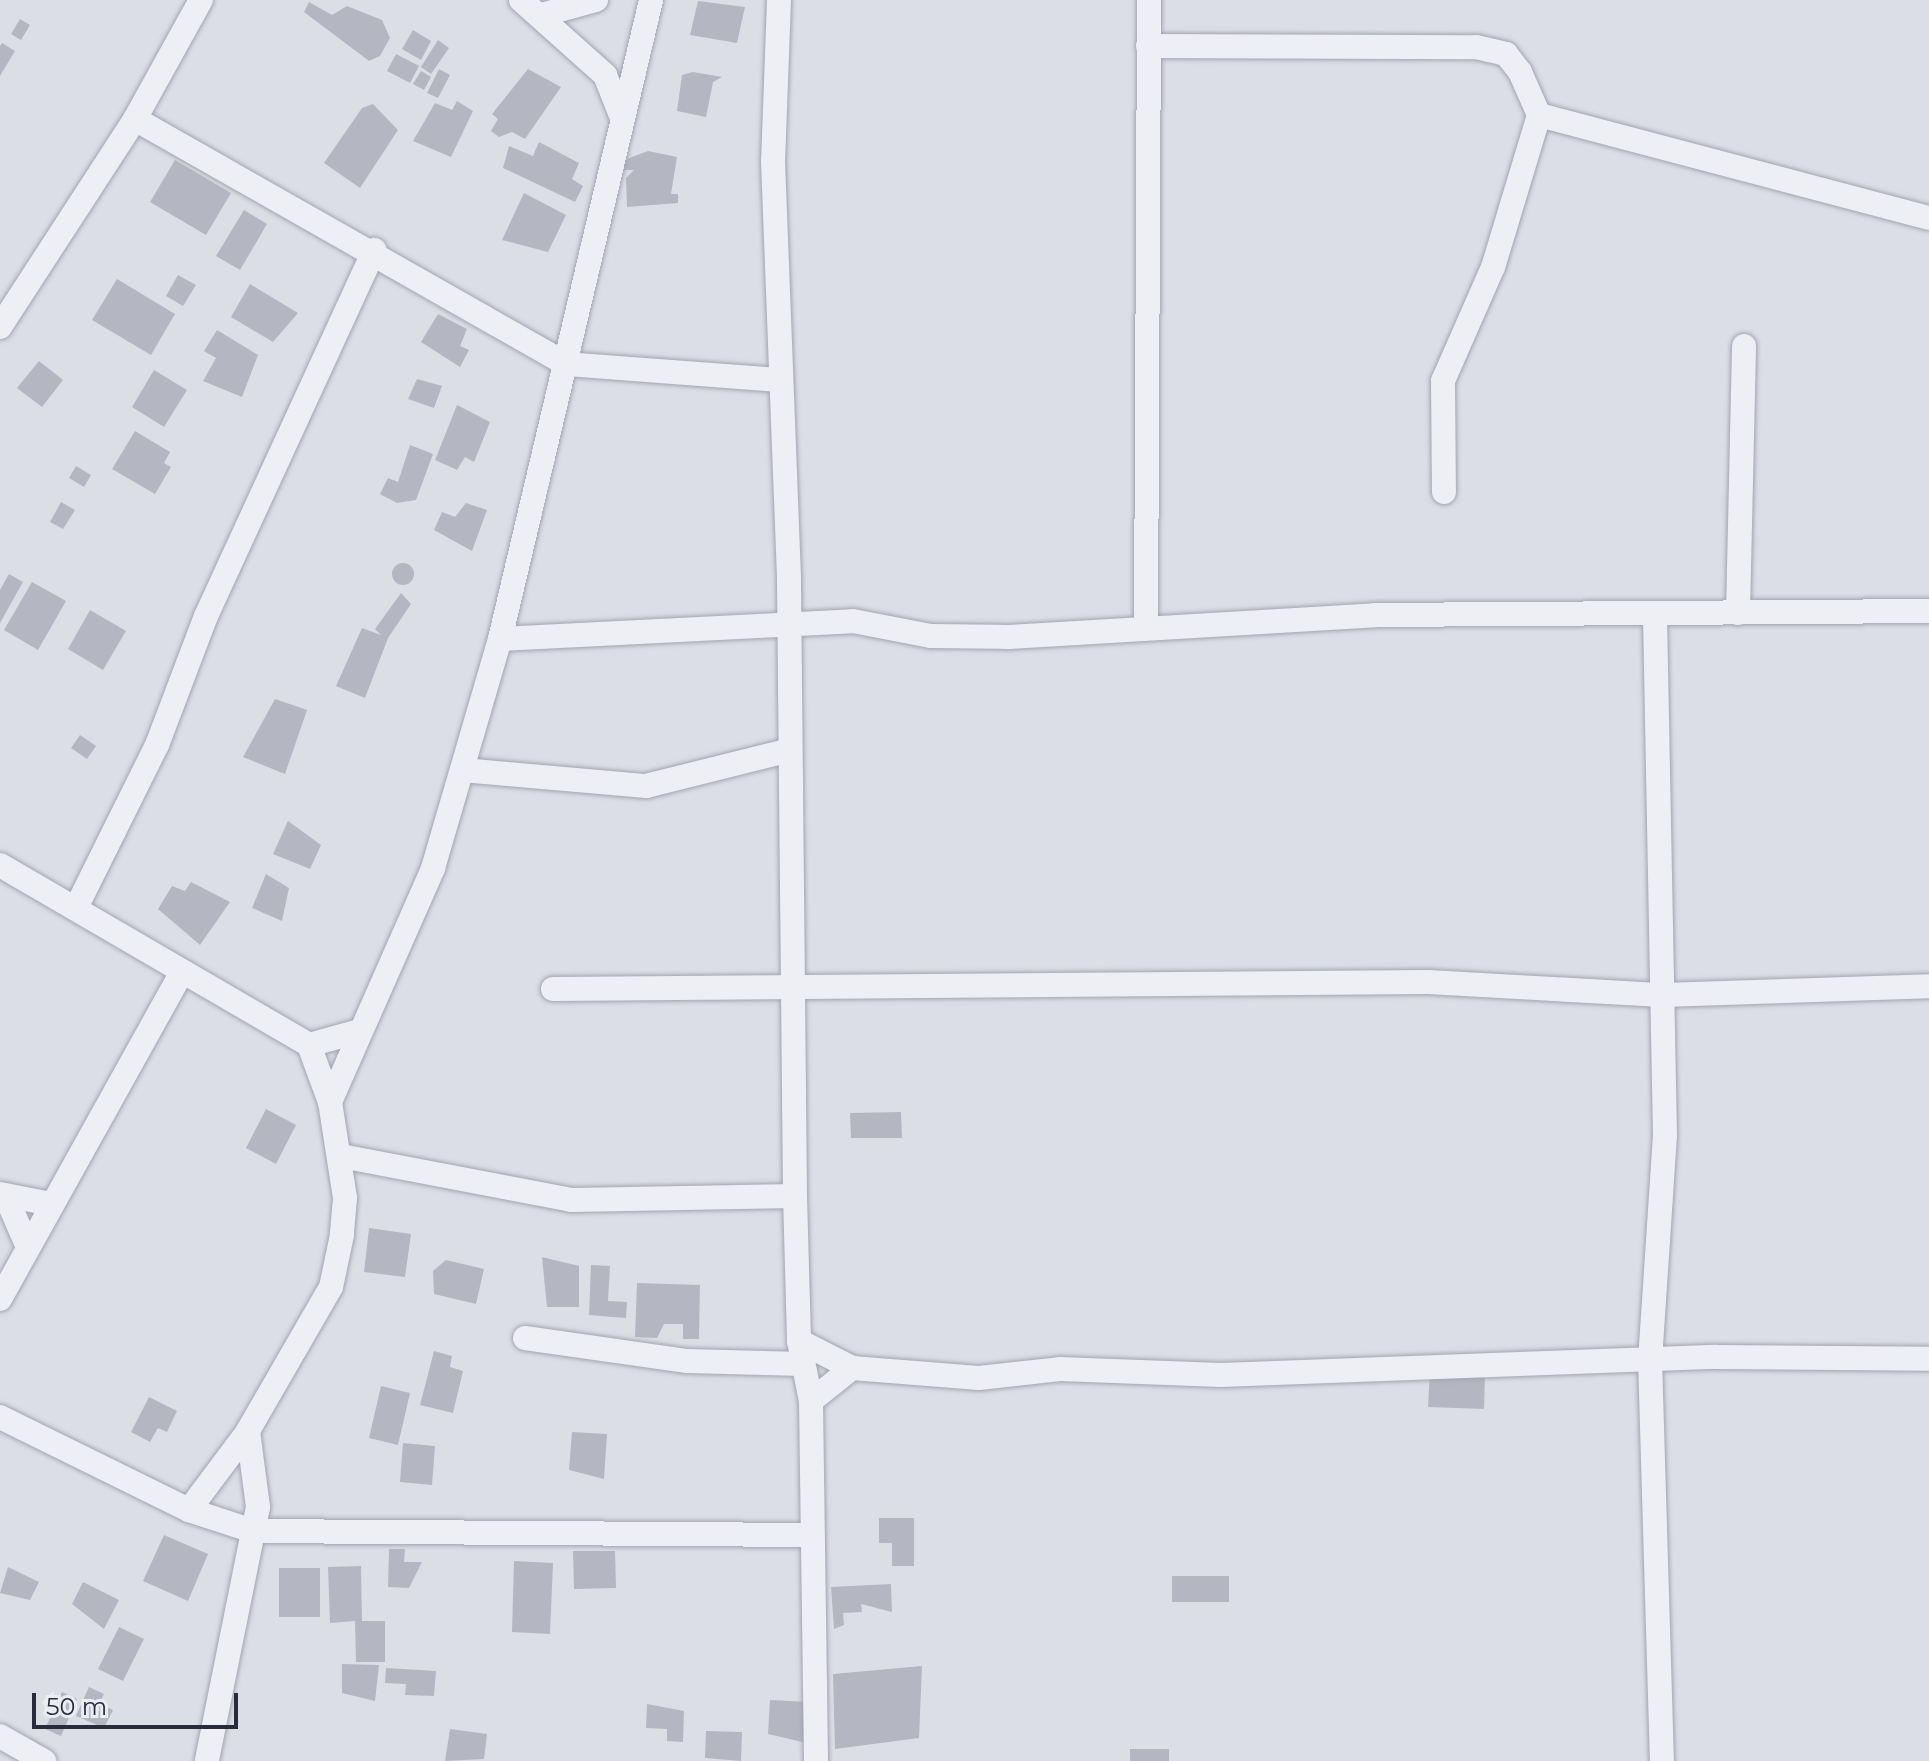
<!DOCTYPE html>
<style>
body{margin:0}
#map{position:relative;width:1929px;height:1761px;overflow:hidden;background:#dcdee5;font-family:Montserrat,sans-serif}
div>[style]{position:absolute}
[style*='--x']{left:calc(var(--x)*1px);top:calc(var(--y)*1px);width:calc(var(--w)*1px);rotate:calc(var(--a)*1deg)}
.building>*{inset:0;background:#b4b7c2}
.round{border-radius:50%}
.roads{filter:drop-shadow(0 0 2px #a2a5af) drop-shadow(0 0 2px #a2a5af)}
.minor>*{height:24px;margin:-12px;padding:0 12px;transform-origin:12px;border-radius:12px;background:#eeeff4}
span{translate:-50% -50%;white-space:nowrap;text-align:center;line-height:1.15;-webkit-text-stroke:6px #ebedf3;paint-order:stroke}
.scale{position:absolute;left:32px;top:1693px;width:206px;height:36px;box-sizing:border-box;border:4px solid #272b3b;border-top:0;padding-left:10px;font-size:24px;line-height:28px;white-space:nowrap;color:#272b3b;-webkit-text-stroke:6px #ebedf3;paint-order:stroke}
</style>
<div id="map">
<div class="building">
<i style="clip-path:polygon(698px 1px,745px 7px,737px 43px,690px 35px)"></i>
<i style="clip-path:polygon(309px 2px,332px 15px,347px 6px,382px 20px,390px 38px,380px 56px,369px 61px,304px 12px)"></i>
<i style="clip-path:polygon(20px 19px,30px 25px,21px 40px,11px 34px)"></i>
<i style="clip-path:polygon(413px 30px,431px 41px,421px 60px,402px 49px)"></i>
<i style="clip-path:polygon(438px 40px,449px 48px,431px 74px,421px 67px)"></i>
<i style="clip-path:polygon(2px 43px,15px 51px,0 76px,0 46px)"></i>
<i style="clip-path:polygon(396px 54px,419px 66px,410px 83px,387px 71px)"></i>
<i style="clip-path:polygon(439px 69px,450px 75px,438px 98px,427px 93px)"></i>
<i style="clip-path:polygon(528px 69px,561px 87px,525px 139px,512px 132px,499px 137px,491px 131px,498px 119px,492px 114px)"></i>
<i style="clip-path:polygon(421px 71px,431px 77px,424px 90px,413px 84px)"></i>
<i style="clip-path:polygon(693px 72px,722px 77px,713px 82px,706px 117px,677px 111px,682px 75px)"></i>
<i style="clip-path:polygon(457px 101px,473px 111px,451px 157px,413px 141px,435px 103px,452px 110px)"></i>
<i style="clip-path:polygon(373px 104px,398px 130px,360px 188px,324px 163px,362px 108px)"></i>
<i style="clip-path:polygon(539px 142px,579px 163px,572px 179px,583px 186px,575px 202px,503px 168px,509px 146px,533px 156px)"></i>
<i style="clip-path:polygon(648px 151px,677px 157px,671px 194px,678px 194px,678px 203px,627px 207px,626px 178px,634px 170px,623px 170px,627px 159px)"></i>
<i style="clip-path:polygon(175px 160px,231px 193px,206px 235px,150px 202px)"></i>
<i style="clip-path:polygon(524px 193px,566px 215px,548px 252px,502px 240px)"></i>
<i style="clip-path:polygon(244px 210px,267px 224px,240px 270px,216px 256px)"></i>
<i style="clip-path:polygon(178px 275px,196px 285px,183px 306px,166px 296px)"></i>
<i style="clip-path:polygon(117px 279px,175px 314px,151px 355px,92px 320px)"></i>
<i style="clip-path:polygon(250px 284px,298px 313px,273px 342px,231px 317px)"></i>
<i style="clip-path:polygon(438px 314px,467px 329px,460px 346px,469px 350px,460px 367px,421px 342px)"></i>
<i style="clip-path:polygon(217px 330px,258px 355px,242px 397px,203px 381px,216px 358px,204px 351px)"></i>
<i style="clip-path:polygon(39px 361px,63px 380px,42px 407px,17px 388px)"></i>
<i style="clip-path:polygon(154px 370px,187px 390px,164px 427px,132px 407px)"></i>
<i style="clip-path:polygon(417px 379px,442px 386px,434px 408px,408px 399px)"></i>
<i style="clip-path:polygon(457px 405px,490px 422px,474px 462px,465px 457px,457px 470px,435px 460px)"></i>
<i style="clip-path:polygon(135px 431px,170px 452px,164px 463px,171px 467px,155px 494px,112px 469px)"></i>
<i style="clip-path:polygon(410px 445px,433px 454px,416px 500px,397px 503px,380px 494px,388px 478px,398px 482px)"></i>
<i style="clip-path:polygon(76px 466px,91px 475px,84px 487px,69px 478px)"></i>
<i style="clip-path:polygon(61px 502px,75px 510px,63px 529px,50px 522px)"></i>
<i style="clip-path:polygon(466px 503px,487px 510px,472px 551px,434px 530px,442px 512px,455px 517px)"></i>
<i class="round" style="left:392px;top:563px;width:22px;height:22px"></i>
<i style="clip-path:polygon(9px 574px,23px 582px,0 623px,0 590px)"></i>
<i style="clip-path:polygon(32px 582px,66px 601px,38px 650px,4px 630px)"></i>
<i style="clip-path:polygon(401px 593px,411px 604px,388px 638px,365px 698px,336px 686px,362px 628px,381px 635px,375px 629px)"></i>
<i style="clip-path:polygon(90px 610px,126px 631px,103px 670px,68px 649px)"></i>
<i style="clip-path:polygon(275px 699px,307px 710px,285px 774px,243px 757px)"></i>
<i style="clip-path:polygon(80px 735px,96px 746px,87px 759px,71px 748px)"></i>
<i style="clip-path:polygon(288px 821px,321px 845px,310px 869px,273px 854px)"></i>
<i style="clip-path:polygon(266px 874px,289px 888px,282px 921px,252px 908px)"></i>
<i style="clip-path:polygon(191px 882px,230px 902px,200px 945px,158px 909px,172px 886px,185px 891px)"></i>
<i style="clip-path:polygon(266px 1109px,296px 1125px,276px 1164px,246px 1148px)"></i>
<i style="clip-path:polygon(901px 1112px,902px 1138px,851px 1138px,850px 1113px)"></i>
<i style="clip-path:polygon(369px 1228px,411px 1234px,405px 1277px,364px 1272px)"></i>
<i style="clip-path:polygon(542px 1257px,579px 1266px,579px 1307px,547px 1307px)"></i>
<i style="clip-path:polygon(446px 1260px,484px 1269px,476px 1304px,434px 1294px,433px 1271px)"></i>
<i style="clip-path:polygon(591px 1265px,610px 1266px,608px 1301px,627px 1302px,626px 1318px,589px 1315px)"></i>
<i style="clip-path:polygon(637px 1283px,700px 1285px,699px 1339px,683px 1339px,683px 1324px,664px 1324px,657px 1338px,635px 1337px)"></i>
<i style="clip-path:polygon(434px 1351px,452px 1356px,450px 1367px,463px 1371px,453px 1413px,420px 1405px)"></i>
<i style="clip-path:polygon(1430px 1370px,1485px 1373px,1484px 1409px,1428px 1407px)"></i>
<i style="clip-path:polygon(381px 1386px,410px 1393px,398px 1445px,369px 1438px)"></i>
<i style="clip-path:polygon(149px 1397px,177px 1411px,167px 1432px,158px 1428px,150px 1442px,131px 1432px)"></i>
<i style="clip-path:polygon(572px 1432px,607px 1434px,604px 1479px,569px 1470px)"></i>
<i style="clip-path:polygon(403px 1443px,435px 1446px,432px 1485px,400px 1482px)"></i>
<i style="clip-path:polygon(879px 1518px,914px 1518px,914px 1566px,892px 1566px,892px 1543px,879px 1543px)"></i>
<i style="clip-path:polygon(164px 1535px,208px 1554px,188px 1601px,143px 1581px)"></i>
<i style="clip-path:polygon(389px 1549px,405px 1549px,404px 1562px,422px 1562px,409px 1588px,388px 1587px)"></i>
<i style="clip-path:polygon(573px 1551px,615px 1551px,616px 1588px,574px 1589px)"></i>
<i style="clip-path:polygon(514px 1561px,553px 1563px,550px 1634px,512px 1632px)"></i>
<i style="clip-path:polygon(361px 1566px,362px 1621px,385px 1621px,385px 1662px,356px 1662px,355px 1621px,330px 1623px,328px 1567px)"></i>
<i style="clip-path:polygon(8px 1567px,39px 1582px,30px 1600px,0 1593px)"></i>
<i style="clip-path:polygon(279px 1568px,320px 1568px,320px 1617px,279px 1617px)"></i>
<i style="clip-path:polygon(1172px 1576px,1229px 1576px,1229px 1602px,1172px 1602px)"></i>
<i style="clip-path:polygon(83px 1582px,119px 1600px,104px 1629px,72px 1604px)"></i>
<i style="clip-path:polygon(891px 1584px,892px 1612px,861px 1604px,862px 1612px,843px 1613px,844px 1625px,834px 1629px,831px 1587px)"></i>
<i style="clip-path:polygon(119px 1627px,144px 1639px,123px 1681px,98px 1669px)"></i>
<i style="clip-path:polygon(342px 1664px,379px 1665px,375px 1701px,342px 1693px)"></i>
<i style="clip-path:polygon(922px 1666px,919px 1738px,835px 1749px,833px 1674px)"></i>
<i style="clip-path:polygon(386px 1668px,436px 1671px,434px 1696px,405px 1695px,406px 1684px,385px 1683px)"></i>
<i style="clip-path:polygon(89px 1687px,104px 1694px,99px 1704px,113px 1710px,104px 1728px,76px 1716px)"></i>
<i style="clip-path:polygon(62px 1692px,77px 1699px,61px 1736px,45px 1729px)"></i>
<i style="clip-path:polygon(770px 1700px,810px 1702px,807px 1743px,768px 1734px)"></i>
<i style="clip-path:polygon(647px 1704px,684px 1711px,683px 1742px,667px 1741px,667px 1729px,646px 1728px)"></i>
<i style="clip-path:polygon(450px 1729px,487px 1734px,484px 1759px,445px 1761px)"></i>
<i style="clip-path:polygon(706px 1731px,742px 1732px,741px 1761px,705px 1758px)"></i>
<i style="clip-path:polygon(1130px 1749px,1169px 1749px,1169px 1761px,1130px 1761px)"></i>
</div>
<div class="roads">
<div class="minor">
<i style="--x:521;--y:0;--w:113;--a:41.8"></i>
<i style="--x:605;--y:75;--w:41;--a:68.5"></i>
<i style="--x:779;--y:0;--w:161;--a:92.1"></i>
<i style="--x:773;--y:161;--w:420;--a:87.8"></i>
<i style="--x:789;--y:581;--w:615;--a:89.44"></i>
<i style="--x:795;--y:1196;--w:145;--a:88.4"></i>
<i style="--x:799;--y:1341;--w:61;--a:78.7"></i>
<i style="--x:811;--y:1401;--w:360;--a:89.2"></i>
<i style="--x:545;--y:14;--w:53;--a:-15.4"></i>
<i style="--x:1148;--y:46;--w:328;--a:0.2"></i>
<i style="--x:1476;--y:47;--w:31;--a:13"></i>
<i style="--x:1506;--y:54;--w:23;--a:52"></i>
<i style="--x:1520;--y:72;--w:47;--a:66.2"></i>
<i style="--x:1539;--y:115;--w:159;--a:106.8"></i>
<i style="--x:1493;--y:267;--w:124;--a:113.7"></i>
<i style="--x:1443;--y:381;--w:111;--a:89.5"></i>
<i style="--x:1539;--y:115;--w:403;--a:14.8"></i>
<i style="--x:135;--y:119;--w:496;--a:29.6"></i>
<i style="--x:566;--y:364;--w:215;--a:4.3"></i>
<i style="--x:0;--y:327;--w:248;--a:-57"></i>
<i style="--x:135;--y:119;--w:136;--a:-61"></i>
<i style="--x:1738;--y:613;--w:267;--a:-88.7"></i>
<i style="--x:1655;--y:615;--w:520;--a:88.9"></i>
<i style="--x:1665;--y:1135;--w:225;--a:93.8"></i>
<i style="--x:1650;--y:1359;--w:402;--a:88.3"></i>
<i style="--x:1146;--y:624;--w:624;--a:-89.72"></i>
<i style="--x:500;--y:639;--w:353;--a:-2.9"></i>
<i style="--x:853;--y:621;--w:79;--a:10.9"></i>
<i style="--x:931;--y:636;--w:78;--a:0.7"></i>
<i style="--x:1009;--y:637;--w:367;--a:-3.4"></i>
<i style="--x:1375;--y:615;--w:554;--a:-0.41"></i>
<i style="--x:462;--y:770;--w:185;--a:5"></i>
<i style="--x:646;--y:786;--w:148;--a:-14"></i>
<i style="--x:0;--y:865;--w:358;--a:30.2"></i>
<i style="--x:309;--y:1045;--w:61;--a:69.8"></i>
<i style="--x:330;--y:1102;--w:97;--a:81.1"></i>
<i style="--x:345;--y:1198;--w:37;--a:95"></i>
<i style="--x:342;--y:1235;--w:53;--a:101.9"></i>
<i style="--x:331;--y:1287;--w:166;--a:120"></i>
<i style="--x:248;--y:1431;--w:77;--a:82.5"></i>
<i style="--x:258;--y:1507;--w:259;--a:101.4"></i>
<i style="--x:76;--y:908;--w:182;--a:-63.6"></i>
<i style="--x:157;--y:745;--w:138;--a:-69.2"></i>
<i style="--x:206;--y:616;--w:403;--a:-65.3"></i>
<i style="--x:553;--y:989;--w:875;--a:-0.46"></i>
<i style="--x:1428;--y:982;--w:235;--a:3.2"></i>
<i style="--x:1663;--y:995;--w:266;--a:-1.9"></i>
<i style="--x:309;--y:1045;--w:53;--a:-15.4"></i>
<i style="--x:330;--y:1102;--w:256;--a:-66.2"></i>
<i style="--x:433;--y:868;--w:239;--a:-73.7"></i>
<i style="--x:500;--y:639;--w:657;--a:-76.7"></i>
<i style="--x:341;--y:1156;--w:235;--a:10.8"></i>
<i style="--x:572;--y:1200;--w:223;--a:-1"></i>
<i style="--x:0;--y:1194;--w:52;--a:11.1"></i>
<i style="--x:7;--y:1199;--w:50;--a:66.5"></i>
<i style="--x:0;--y:1299;--w:374;--a:-60.9"></i>
<i style="--x:525;--y:1338;--w:164;--a:8.1"></i>
<i style="--x:687;--y:1361;--w:116;--a:1.5"></i>
<i style="--x:799;--y:1341;--w:59;--a:27"></i>
<i style="--x:852;--y:1368;--w:127;--a:4.5"></i>
<i style="--x:979;--y:1378;--w:81;--a:-6.3"></i>
<i style="--x:1060;--y:1369;--w:161;--a:2.1"></i>
<i style="--x:1221;--y:1375;--w:495;--a:-2.1"></i>
<i style="--x:1716;--y:1357;--w:213;--a:0.5"></i>
<i style="--x:811;--y:1401;--w:53;--a:-38.8"></i>
<i style="--x:0;--y:1417;--w:211;--a:26.2"></i>
<i style="--x:189;--y:1510;--w:67;--a:18.2"></i>
<i style="--x:253;--y:1531;--w:558;--a:0.41"></i>
<i style="--x:189;--y:1510;--w:99;--a:-53.2"></i>
<i style="--x:0;--y:1736;--w:51;--a:29.6"></i>
</div>
</div>
<div class="scale">50 m</div>
</div>
